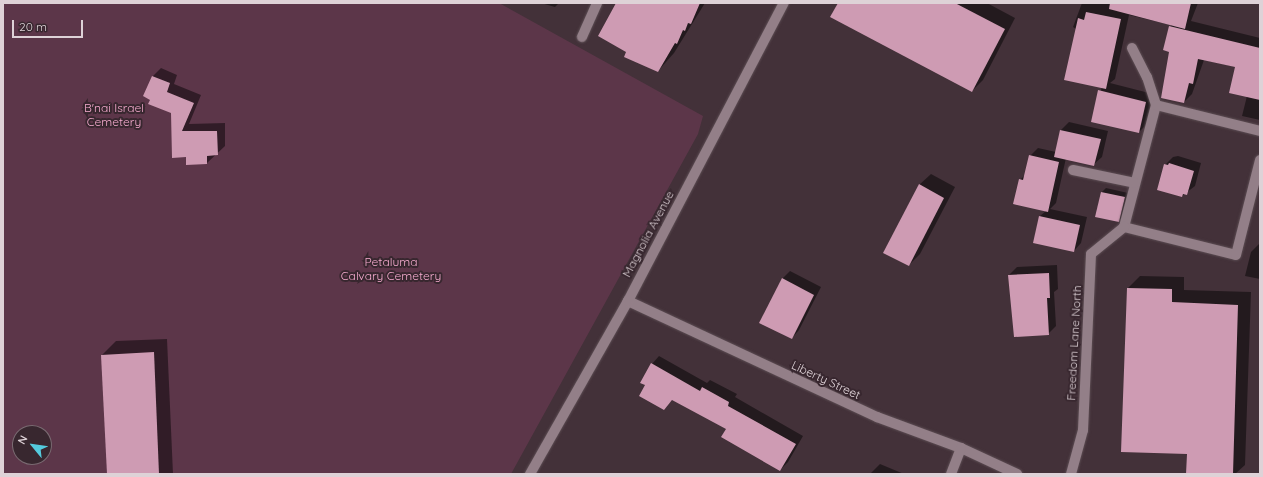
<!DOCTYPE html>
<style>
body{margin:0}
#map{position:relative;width:1263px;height:477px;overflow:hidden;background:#433139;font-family:Quicksand,sans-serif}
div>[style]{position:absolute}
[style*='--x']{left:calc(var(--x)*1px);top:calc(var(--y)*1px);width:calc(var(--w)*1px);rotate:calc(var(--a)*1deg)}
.green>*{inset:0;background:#5c3649}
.shadow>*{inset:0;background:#0007}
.building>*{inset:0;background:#ce9bb3}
.roads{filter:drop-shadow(0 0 1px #5c4d53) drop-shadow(0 0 1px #5c4d53)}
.minor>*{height:10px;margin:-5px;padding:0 5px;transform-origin:5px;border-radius:5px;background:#937f88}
span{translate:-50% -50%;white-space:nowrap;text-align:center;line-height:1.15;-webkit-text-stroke:4px #38272f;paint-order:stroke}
.park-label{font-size:12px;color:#f7acd0}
.street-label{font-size:12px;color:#ded2d7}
.frame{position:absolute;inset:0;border:4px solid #ded2d7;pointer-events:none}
.north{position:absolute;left:12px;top:425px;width:40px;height:40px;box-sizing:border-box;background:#38272f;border:1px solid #7a6b72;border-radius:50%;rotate:299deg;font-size:11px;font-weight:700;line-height:16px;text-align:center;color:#ded2d7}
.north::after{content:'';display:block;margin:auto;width:14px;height:18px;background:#54cadd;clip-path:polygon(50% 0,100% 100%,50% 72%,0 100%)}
.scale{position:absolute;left:12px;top:20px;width:71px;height:18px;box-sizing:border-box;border:2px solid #ded2d7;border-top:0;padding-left:5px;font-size:12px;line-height:14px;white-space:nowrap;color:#ded2d7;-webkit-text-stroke:3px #38272f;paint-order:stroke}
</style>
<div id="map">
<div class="green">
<i style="clip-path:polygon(evenodd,3px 3px,499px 3px,703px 116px,698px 134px,511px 474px,3px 474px,3px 3px,20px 433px,44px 433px,44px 457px,20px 457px,20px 433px)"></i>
</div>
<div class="shadow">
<i style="clip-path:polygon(541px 3px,559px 3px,555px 7px)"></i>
<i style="clip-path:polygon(617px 3px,705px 3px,674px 53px,658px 71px,627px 52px)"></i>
<i style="clip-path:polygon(839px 3px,987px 3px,1015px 18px,983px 80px,972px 91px)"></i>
<i style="clip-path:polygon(1082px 3px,1198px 3px,1191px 21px,1260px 38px,1260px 120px,1242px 116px,1247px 96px,1236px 67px,1204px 60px,1192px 94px,1184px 102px,1171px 51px,1164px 49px,1171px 25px,1129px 15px,1115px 79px,1110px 83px,1153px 94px,1147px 124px,1139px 132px,1092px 121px,1102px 87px,1076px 29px,1073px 27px)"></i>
<i style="clip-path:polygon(161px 68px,177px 75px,174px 84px,201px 95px,189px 124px,225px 123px,225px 146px,207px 163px,187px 156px,172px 112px,144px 96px,153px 76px)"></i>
<i style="clip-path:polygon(1069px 122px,1108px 131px,1102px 157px,1094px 164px,1066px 158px,1056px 203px,1050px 209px,1087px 217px,1081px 243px,1074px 251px,1040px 216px,1046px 211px,1020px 180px,1026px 174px,1030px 156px,1038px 148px,1056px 152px,1061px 130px)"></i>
<i style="clip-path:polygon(1178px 156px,1201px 163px,1195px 186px,1182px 196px,1165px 165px,1173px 157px)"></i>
<i style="clip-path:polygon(931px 174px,955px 187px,920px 254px,909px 265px,919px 185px)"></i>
<i style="clip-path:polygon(1106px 188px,1128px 193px,1122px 217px,1118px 221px,1097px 216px,1102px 192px)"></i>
<i style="clip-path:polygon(1260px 243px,1260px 279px,1245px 276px,1251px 252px)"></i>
<i style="clip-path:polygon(1057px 265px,1058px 289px,1054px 292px,1056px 326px,1048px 334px,1015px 336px,1009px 275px,1017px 267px)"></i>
<i style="clip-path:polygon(790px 271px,821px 287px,799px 330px,792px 338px,782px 279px)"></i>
<i style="clip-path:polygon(1140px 276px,1184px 277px,1184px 290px,1251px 292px,1245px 465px,1235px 474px,1187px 474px,1188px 453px,1128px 288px)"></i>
<i style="clip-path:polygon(167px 339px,173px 474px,108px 474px,102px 355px,116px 341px)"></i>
<i style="clip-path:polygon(659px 356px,707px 383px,710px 380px,737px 394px,735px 397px,803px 436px,788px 462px,780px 470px,727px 429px,673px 399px,663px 409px,646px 385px,652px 364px)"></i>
<i style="clip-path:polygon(880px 464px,904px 474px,870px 474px)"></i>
</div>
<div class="building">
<i style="clip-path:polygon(616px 3px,700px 3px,691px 24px,688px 23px,685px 31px,683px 30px,677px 44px,675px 43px,658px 72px,624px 57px,626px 52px,598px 36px)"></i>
<i style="clip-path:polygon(838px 3px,955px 3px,1005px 29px,972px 92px,830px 17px)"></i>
<i style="clip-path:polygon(1110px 3px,1191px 3px,1185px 29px,1109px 9px)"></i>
<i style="clip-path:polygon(1086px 12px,1121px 19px,1106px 89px,1064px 80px,1078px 18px,1084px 20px)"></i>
<i style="clip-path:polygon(1169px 26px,1260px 48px,1260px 100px,1229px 93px,1235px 67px,1198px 59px,1193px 84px,1189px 83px,1184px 103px,1161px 98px,1169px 52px,1163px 50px)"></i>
<i style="clip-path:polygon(152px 76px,170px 83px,167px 92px,194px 103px,182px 131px,217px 131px,218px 155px,207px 156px,207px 164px,186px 165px,186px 157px,172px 158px,171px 113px,148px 104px,150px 100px,143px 96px)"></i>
<i style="clip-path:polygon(1098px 90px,1146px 102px,1139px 133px,1091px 122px)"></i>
<i style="clip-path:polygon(1060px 130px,1101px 139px,1094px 166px,1054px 157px)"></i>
<i style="clip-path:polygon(1029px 155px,1059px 162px,1048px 212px,1013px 204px,1019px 179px,1023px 180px)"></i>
<i style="clip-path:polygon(1169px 163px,1194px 171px,1187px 195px,1183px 194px,1182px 197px,1157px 190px,1164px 164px,1168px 165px)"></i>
<i style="clip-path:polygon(919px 184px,944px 198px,909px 266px,883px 253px)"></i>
<i style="clip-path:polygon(1101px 192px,1125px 197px,1119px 222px,1095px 217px)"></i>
<i style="clip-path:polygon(1039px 216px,1080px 225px,1074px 252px,1033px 243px)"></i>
<i style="clip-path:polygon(1049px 273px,1050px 298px,1047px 298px,1049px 335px,1014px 337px,1008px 275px)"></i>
<i style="clip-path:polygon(782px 278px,814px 295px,792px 339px,759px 323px)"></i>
<i style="clip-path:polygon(1127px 288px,1172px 289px,1172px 302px,1238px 305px,1233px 474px,1186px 474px,1187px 454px,1121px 452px)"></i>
<i style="clip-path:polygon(154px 352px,159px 474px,107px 474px,101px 355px)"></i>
<i style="clip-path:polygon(651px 363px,700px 391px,702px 387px,729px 402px,728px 406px,796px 444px,780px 471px,721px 437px,726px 429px,672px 400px,664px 410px,639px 396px,645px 385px,640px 383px)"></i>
</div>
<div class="roads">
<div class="minor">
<i style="--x:582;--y:37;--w:37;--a:-66"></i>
<i style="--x:1132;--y:48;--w:33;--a:63"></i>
<i style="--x:1147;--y:77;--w:29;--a:72"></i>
<i style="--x:1156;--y:105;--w:126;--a:104.7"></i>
<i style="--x:1124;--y:227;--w:115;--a:14"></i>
<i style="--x:1236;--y:255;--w:98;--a:-75.8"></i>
<i style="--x:1156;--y:105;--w:107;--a:14"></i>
<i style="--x:1073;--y:170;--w:63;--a:11.8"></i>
<i style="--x:628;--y:301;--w:275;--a:25"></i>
<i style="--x:877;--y:417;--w:90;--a:20.3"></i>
<i style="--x:961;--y:448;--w:62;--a:24.9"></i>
<i style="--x:530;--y:474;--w:199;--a:-60.5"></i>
<i style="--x:628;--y:301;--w:336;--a:-62.4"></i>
<i style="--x:951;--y:474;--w:28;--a:-69"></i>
<i style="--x:1071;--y:474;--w:46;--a:-74.7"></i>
<i style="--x:1083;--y:430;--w:176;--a:-87.4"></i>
<i style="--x:1091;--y:254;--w:43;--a:-39.3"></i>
</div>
</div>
<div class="park-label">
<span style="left:114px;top:115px">B'nai Israel<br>Cemetery</span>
<span style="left:391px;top:269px">Petaluma<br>Calvary Cemetery</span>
</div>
<div class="street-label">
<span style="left:648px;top:234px;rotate:-62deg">Magnolia Avenue</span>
<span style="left:1074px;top:343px;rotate:-87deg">Freedom Lane North</span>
<span style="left:826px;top:380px;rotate:25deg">Liberty Street</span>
</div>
<div class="frame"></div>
<div class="north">N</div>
<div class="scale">20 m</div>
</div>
